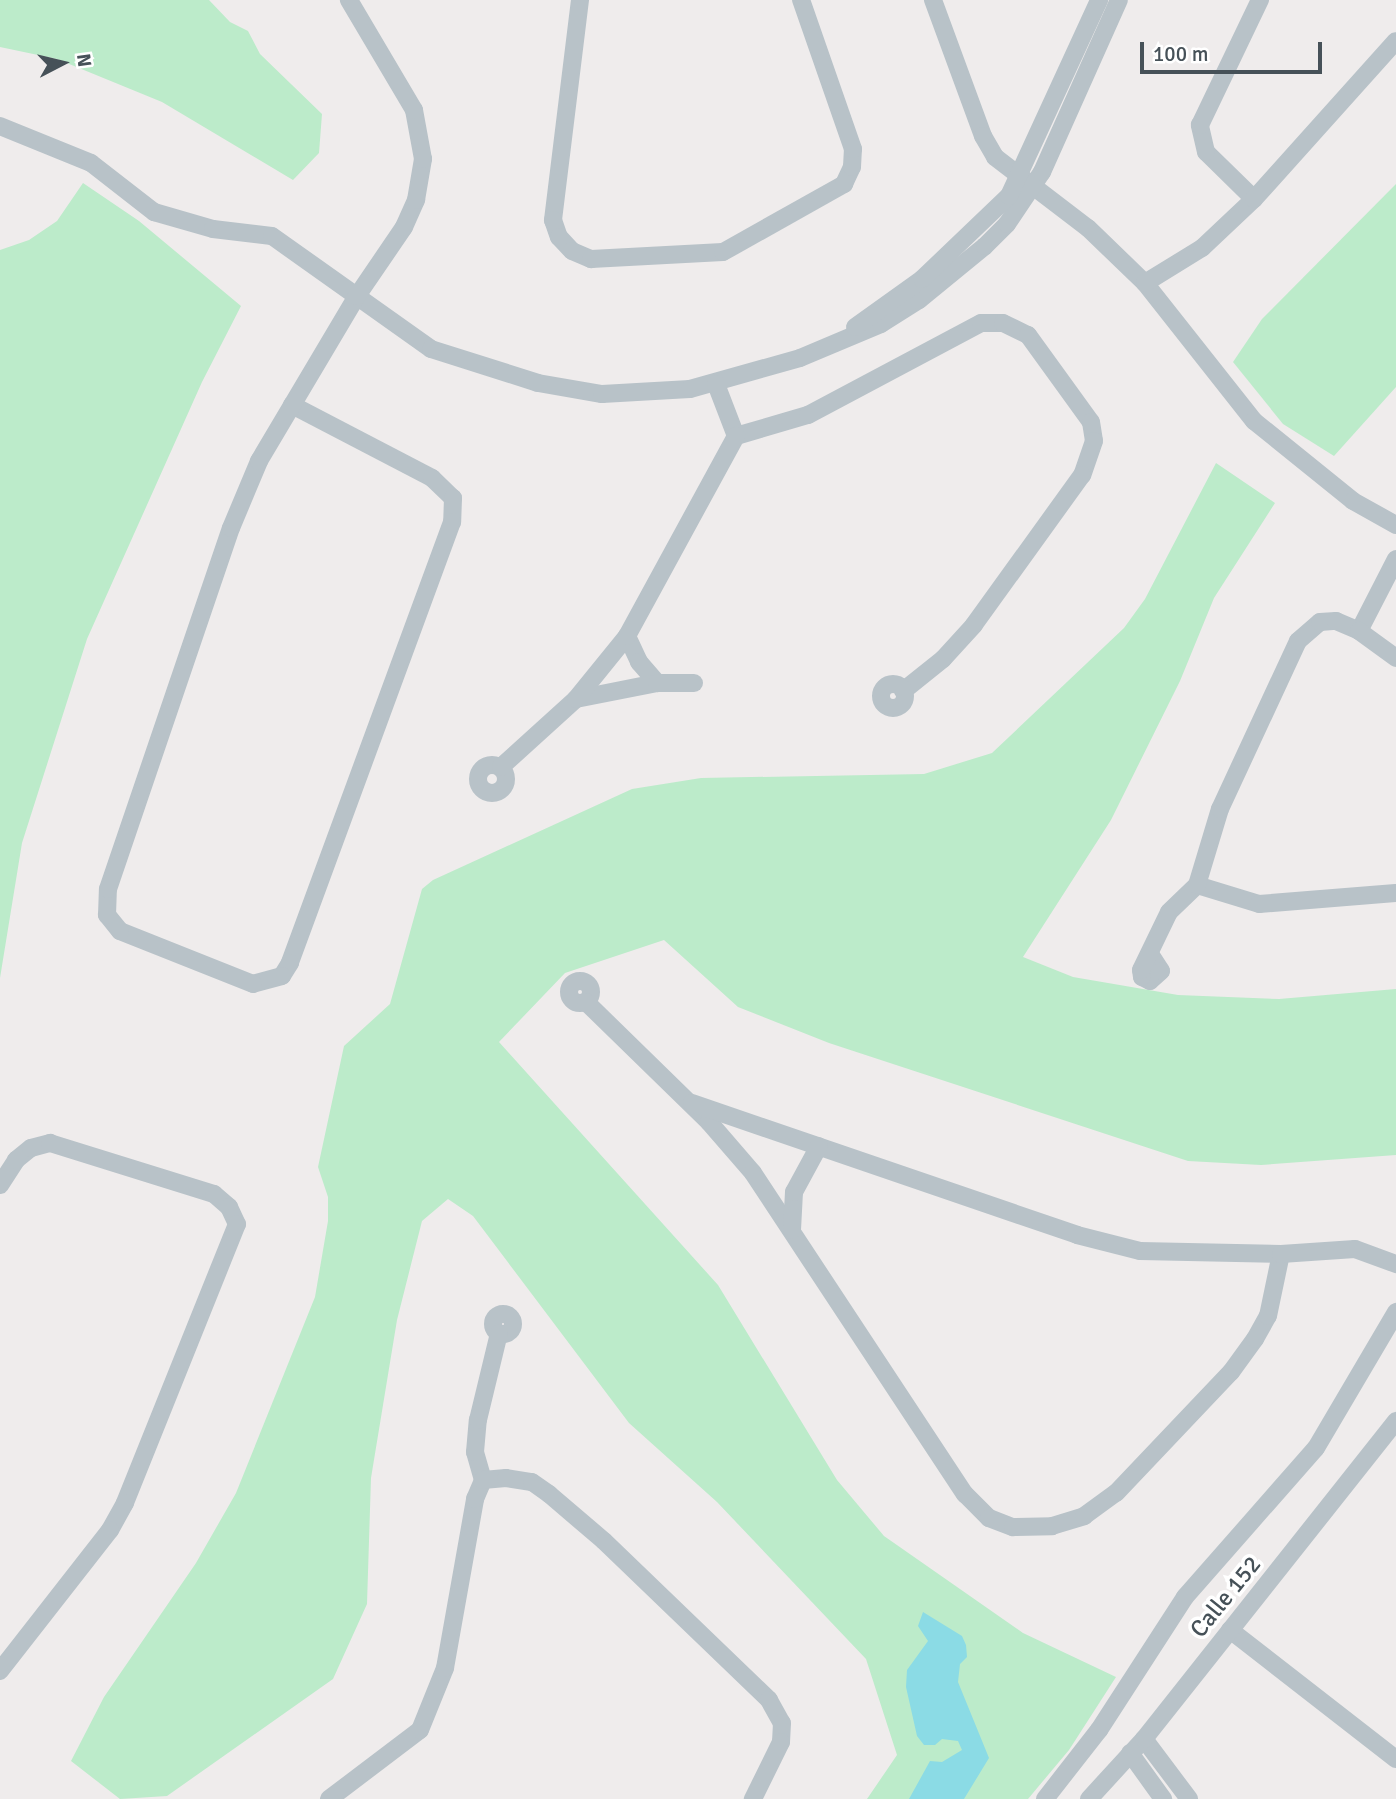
<!DOCTYPE html>
<style>
body{margin:0}
#map{position:relative;width:1396px;height:1799px;overflow:hidden;background:#efecec;font-family:Signika,sans-serif}
div>[style]{position:absolute}
[style*='--x']{left:calc(var(--x)*1px);top:calc(var(--y)*1px);width:calc(var(--w)*1px);rotate:calc(var(--a)*1deg)}
.green>*{inset:0;background:#bcebca}
.water>*{inset:0;background:#8bdbe5}
.minor>*{height:18px;margin:-9px;padding:0 9px;transform-origin:9px;border-radius:9px;background:#b8c2c8}
.minor>.ring{margin:-9px;padding:0;box-sizing:content-box;background:none;border:18px solid #b8c2c8;border-radius:50%}
span{translate:-50% -50%;white-space:nowrap;text-align:center;line-height:1.15;-webkit-text-stroke:7px #fff;paint-order:stroke}
.street-label{font-size:24px;color:#465158}
.north{position:absolute;left:28px;top:28px;width:70px;height:70px;-webkit-text-stroke:5px #fff;paint-order:stroke;rotate:83deg;font-size:19px;font-weight:700;line-height:28px;text-align:center;color:#465158}
.north::after{content:'';display:block;margin:auto;width:24px;height:32px;background:#465158;clip-path:polygon(50% 0,100% 100%,50% 72%,0 100%)}
.scale{position:absolute;left:1140px;top:42px;width:182px;height:32px;box-sizing:border-box;border:4px solid #465158;border-top:0;padding-left:9px;font-size:21px;line-height:24px;white-space:nowrap;color:#465158;-webkit-text-stroke:5px #fff;paint-order:stroke}
</style>
<div id="map">
<div class="green">
<i style="clip-path:polygon(0 0,209px 0,230px 22px,248px 31px,260px 54px,322px 114px,319px 153px,293px 180px,162px 102px,57px 59px,0 47px)"></i>
<i style="clip-path:polygon(83px 183px,139px 221px,241px 306px,202px 382px,87px 639px,22px 843px,0 978px,0 250px,29px 240px,57px 221px)"></i>
<i style="clip-path:polygon(1396px 184px,1396px 387px,1334px 456px,1283px 424px,1233px 362px,1262px 319px)"></i>
<i style="clip-path:polygon(1216px 463px,1275px 503px,1214px 598px,1180px 681px,1111px 820px,1023px 957px,1073px 977px,1178px 995px,1279px 999px,1396px 989px,1396px 1155px,1261px 1165px,1188px 1161px,829px 1043px,738px 1007px,664px 940px,565px 973px,499px 1042px,718px 1285px,837px 1480px,884px 1536px,1023px 1633px,1116px 1677px,1069px 1750px,1038px 1787px,1028px 1799px,867px 1799px,897px 1755px,866px 1659px,717px 1502px,629px 1423px,473px 1216px,448px 1199px,422px 1221px,397px 1320px,371px 1478px,367px 1604px,333px 1679px,167px 1796px,120px 1799px,71px 1761px,104px 1697px,196px 1563px,236px 1493px,315px 1297px,328px 1221px,328px 1197px,318px 1167px,344px 1046px,390px 1004px,422px 889px,433px 880px,632px 789px,701px 778px,924px 774px,992px 753px,1124px 628px,1145px 599px)"></i>
</div>
<div class="water">
<i style="clip-path:polygon(923px 1612px,962px 1636px,966px 1645px,967px 1657px,960px 1664px,958px 1682px,989px 1758px,964px 1799px,909px 1799px,930px 1761px,942px 1762px,962px 1750px,958px 1741px,942px 1739px,935px 1745px,924px 1745px,917px 1736px,906px 1687px,907px 1670px,928px 1641px,918px 1626px)"></i>
</div>
<div class="minor">
<i style="--x:580;--y:0;--w:222;--a:97"></i>
<i style="--x:553;--y:220;--w:18;--a:71"></i>
<i style="--x:559;--y:237;--w:19;--a:47"></i>
<i style="--x:572;--y:251;--w:21;--a:23"></i>
<i style="--x:591;--y:259;--w:132;--a:-3"></i>
<i style="--x:723;--y:252;--w:139;--a:-29.3"></i>
<i style="--x:844;--y:184;--w:19;--a:-65"></i>
<i style="--x:852;--y:167;--w:18;--a:-87"></i>
<i style="--x:853;--y:149;--w:158;--a:-109.2"></i>
<i style="--x:933;--y:0;--w:145;--a:69.8"></i>
<i style="--x:983;--y:136;--w:24;--a:60"></i>
<i style="--x:995;--y:157;--w:117;--a:37.4"></i>
<i style="--x:1088;--y:228;--w:79;--a:44"></i>
<i style="--x:1145;--y:283;--w:176;--a:51.7"></i>
<i style="--x:1254;--y:421;--w:127;--a:38.9"></i>
<i style="--x:1353;--y:501;--w:49;--a:29.2"></i>
<i style="--x:0;--y:126;--w:98;--a:22.1"></i>
<i style="--x:91;--y:163;--w:80;--a:37.9"></i>
<i style="--x:154;--y:212;--w:61;--a:16.1"></i>
<i style="--x:213;--y:229;--w:59;--a:6.8"></i>
<i style="--x:272;--y:236;--w:195;--a:35.4"></i>
<i style="--x:431;--y:349;--w:112;--a:17.6"></i>
<i style="--x:538;--y:383;--w:65;--a:9.8"></i>
<i style="--x:602;--y:394;--w:88;--a:-3.3"></i>
<i style="--x:690;--y:389;--w:114;--a:-15.7"></i>
<i style="--x:800;--y:358;--w:88;--a:-22.8"></i>
<i style="--x:881;--y:324;--w:45;--a:-32.3"></i>
<i style="--x:919;--y:300;--w:85;--a:-39.3"></i>
<i style="--x:985;--y:246;--w:31;--a:-45"></i>
<i style="--x:1007;--y:224;--w:63;--a:-56.1"></i>
<i style="--x:1042;--y:172;--w:188;--a:-65.9"></i>
<i style="--x:1254;--y:199;--w:67;--a:-135.6"></i>
<i style="--x:1206;--y:152;--w:28;--a:-103"></i>
<i style="--x:1200;--y:125;--w:139;--a:-64.4"></i>
<i style="--x:1145;--y:283;--w:67;--a:-31.6"></i>
<i style="--x:1202;--y:248;--w:71;--a:-43.3"></i>
<i style="--x:1254;--y:199;--w:212;--a:-48.1"></i>
<i style="--x:855;--y:327;--w:82;--a:-35.6"></i>
<i style="--x:922;--y:279;--w:120;--a:-43.7"></i>
<i style="--x:1009;--y:196;--w:216;--a:-65.3"></i>
<i style="--x:716;--y:384;--w:56;--a:69"></i>
<i style="--x:736;--y:436;--w:75;--a:-16.3"></i>
<i style="--x:808;--y:415;--w:196;--a:-28"></i>
<i style="--x:981;--y:323;--w:22;--a:0"></i>
<i style="--x:1003;--y:323;--w:28;--a:26"></i>
<i style="--x:1028;--y:335;--w:107;--a:54.1"></i>
<i style="--x:1091;--y:422;--w:19;--a:81"></i>
<i style="--x:1094;--y:441;--w:36;--a:109"></i>
<i style="--x:1082;--y:475;--w:185;--a:125.8"></i>
<i style="--x:974;--y:625;--w:46;--a:132.4"></i>
<i style="--x:943;--y:659;--w:51;--a:141.3"></i>
<i style="--x:292;--y:405;--w:158;--a:27.5"></i>
<i style="--x:432;--y:478;--w:29;--a:44"></i>
<i style="--x:453;--y:498;--w:24;--a:92"></i>
<i style="--x:452;--y:522;--w:470;--a:110.2"></i>
<i style="--x:290;--y:963;--w:15;--a:122"></i>
<i style="--x:282;--y:976;--w:30;--a:165"></i>
<i style="--x:253;--y:984;--w:143;--a:-158.3"></i>
<i style="--x:120;--y:931;--w:21;--a:-129"></i>
<i style="--x:107;--y:915;--w:26;--a:-88"></i>
<i style="--x:108;--y:889;--w:381;--a:-71.2"></i>
<i style="--x:231;--y:528;--w:73;--a:-67.3"></i>
<i style="--x:259;--y:461;--w:192;--a:-59.3"></i>
<i style="--x:357;--y:296;--w:83;--a:-55.7"></i>
<i style="--x:404;--y:227;--w:30;--a:-66"></i>
<i style="--x:416;--y:200;--w:42;--a:-80.3"></i>
<i style="--x:423;--y:159;--w:50;--a:-100.4"></i>
<i style="--x:414;--y:110;--w:128;--a:-120.6"></i>
<i style="--x:1359;--y:631;--w:81;--a:-62.8"></i>
<i style="--x:627;--y:636;--w:29;--a:65"></i>
<i style="--x:639;--y:662;--w:28;--a:49"></i>
<i class="ring" style="left:881px;top:684px;width:6px;height:6px"></i>
<i style="--x:576;--y:699;--w:83;--a:-11.2"></i>
<i style="--x:657;--y:683;--w:37;--a:0"></i>
<i class="ring" style="left:478px;top:765px;width:10px;height:10px"></i>
<i style="--x:501;--y:767;--w:101;--a:-42.2"></i>
<i style="--x:576;--y:699;--w:81;--a:-51"></i>
<i style="--x:627;--y:636;--w:228;--a:-61.4"></i>
<i style="--x:1197;--y:885;--w:65;--a:17"></i>
<i style="--x:1259;--y:904;--w:137;--a:-4.6"></i>
<i style="--x:1150;--y:954;--w:20;--a:57"></i>
<i style="--x:1161;--y:971;--w:15;--a:138"></i>
<i style="--x:1150;--y:981;--w:9;--a:-153"></i>
<i style="--x:1142;--y:977;--w:7;--a:-98"></i>
<i style="--x:1141;--y:970;--w:64;--a:-64.2"></i>
<i style="--x:1169;--y:912;--w:39;--a:-44"></i>
<i style="--x:1197;--y:885;--w:79;--a:-73.2"></i>
<i style="--x:1220;--y:809;--w:185;--a:-65.1"></i>
<i style="--x:1298;--y:641;--w:29;--a:-41"></i>
<i style="--x:1320;--y:622;--w:16;--a:-4"></i>
<i style="--x:1336;--y:621;--w:25;--a:23"></i>
<i style="--x:1359;--y:631;--w:46;--a:36.1"></i>
<i class="ring" style="left:569px;top:981px;width:4px;height:4px"></i>
<i style="--x:586;--y:1002;--w:172;--a:44.3"></i>
<i style="--x:709;--y:1122;--w:67;--a:49.2"></i>
<i style="--x:753;--y:1173;--w:385;--a:56.6"></i>
<i style="--x:965;--y:1494;--w:34;--a:45"></i>
<i style="--x:989;--y:1518;--w:26;--a:21"></i>
<i style="--x:1013;--y:1527;--w:39;--a:-1"></i>
<i style="--x:1052;--y:1526;--w:34;--a:-17"></i>
<i style="--x:1084;--y:1516;--w:39;--a:-36"></i>
<i style="--x:1116;--y:1493;--w:167;--a:-46.5"></i>
<i style="--x:1231;--y:1372;--w:41;--a:-54"></i>
<i style="--x:1255;--y:1339;--w:26;--a:-61"></i>
<i style="--x:1268;--y:1316;--w:63;--a:-78.2"></i>
<i style="--x:692;--y:1103;--w:407;--a:18.9"></i>
<i style="--x:1077;--y:1235;--w:65;--a:14.3"></i>
<i style="--x:1140;--y:1251;--w:141;--a:1.2"></i>
<i style="--x:1281;--y:1254;--w:74;--a:-3.9"></i>
<i style="--x:1355;--y:1249;--w:44;--a:20.1"></i>
<i style="--x:0;--y:1185;--w:30;--a:-57"></i>
<i style="--x:16;--y:1160;--w:19;--a:-39"></i>
<i style="--x:31;--y:1148;--w:20;--a:-15"></i>
<i style="--x:50;--y:1143;--w:172;--a:17.3"></i>
<i style="--x:214;--y:1194;--w:20;--a:41"></i>
<i style="--x:229;--y:1207;--w:19;--a:65"></i>
<i style="--x:237;--y:1224;--w:301;--a:111.9"></i>
<i style="--x:125;--y:1503;--w:31;--a:119"></i>
<i style="--x:110;--y:1530;--w:179;--a:128"></i>
<i style="--x:792;--y:1230;--w:38;--a:-87"></i>
<i style="--x:794;--y:1192;--w:52;--a:-61.5"></i>
<i class="ring" style="left:493px;top:1314px;width:2px;height:2px"></i>
<i style="--x:483;--y:1480;--w:29;--a:-106"></i>
<i style="--x:475;--y:1452;--w:32;--a:-85"></i>
<i style="--x:478;--y:1420;--w:89;--a:-76.4"></i>
<i style="--x:1230;--y:1630;--w:210;--a:37.9"></i>
<i style="--x:1144;--y:1739;--w:75;--a:53.1"></i>
<i style="--x:1130;--y:1753;--w:57;--a:54.3"></i>
<i style="--x:329;--y:1799;--w:114;--a:-37.2"></i>
<i style="--x:420;--y:1730;--w:67;--a:-68"></i>
<i style="--x:445;--y:1668;--w:172;--a:-79.9"></i>
<i style="--x:475;--y:1499;--w:21;--a:-67"></i>
<i style="--x:483;--y:1480;--w:23;--a:-5"></i>
<i style="--x:506;--y:1478;--w:26;--a:9"></i>
<i style="--x:532;--y:1482;--w:21;--a:35"></i>
<i style="--x:549;--y:1494;--w:72;--a:40.5"></i>
<i style="--x:604;--y:1541;--w:229;--a:43.9"></i>
<i style="--x:769;--y:1700;--w:26;--a:61"></i>
<i style="--x:782;--y:1723;--w:19;--a:93"></i>
<i style="--x:781;--y:1742;--w:64;--a:116.2"></i>
<i style="--x:1045;--y:1799;--w:88;--a:-52"></i>
<i style="--x:1099;--y:1730;--w:158;--a:-57.1"></i>
<i style="--x:1185;--y:1597;--w:198;--a:-48.7"></i>
<i style="--x:1316;--y:1448;--w:158;--a:-59.5"></i>
<i style="--x:1089;--y:1799;--w:81;--a:-47.5"></i>
<i style="--x:1144;--y:1739;--w:406;--a:-51.6"></i>
</div>
<div class="street-label">
<span style="left:1226px;top:1597px;rotate:-51deg">Calle 152</span>
</div>
<div class="north">N</div>
<div class="scale">100 m</div>
</div>
